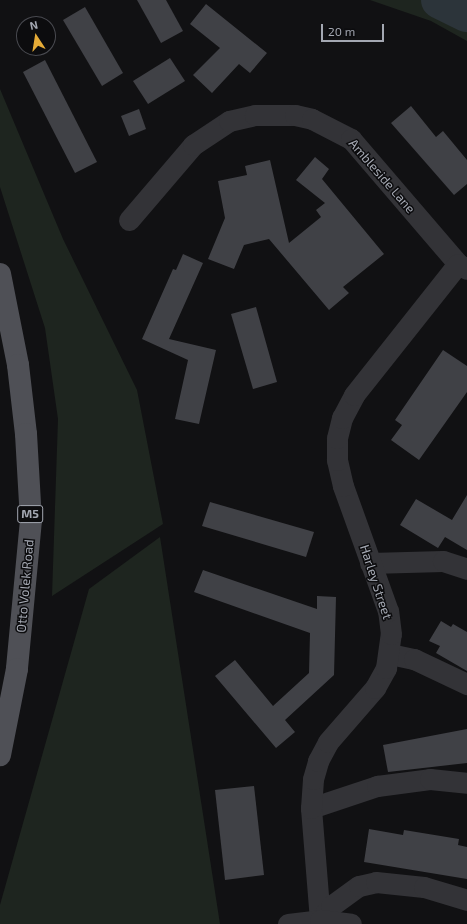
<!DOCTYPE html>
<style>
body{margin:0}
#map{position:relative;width:467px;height:924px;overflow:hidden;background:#111113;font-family:"Exo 2",sans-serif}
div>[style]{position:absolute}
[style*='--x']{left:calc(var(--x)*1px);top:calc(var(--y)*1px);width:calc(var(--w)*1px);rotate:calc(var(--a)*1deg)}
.green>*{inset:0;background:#1e251f}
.river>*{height:38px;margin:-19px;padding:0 19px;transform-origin:19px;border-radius:19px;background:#2c343a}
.building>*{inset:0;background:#404146}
.minor>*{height:21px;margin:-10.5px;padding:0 10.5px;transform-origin:10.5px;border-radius:10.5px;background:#333337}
.major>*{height:22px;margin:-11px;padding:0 11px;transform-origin:11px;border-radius:11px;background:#4f5056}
span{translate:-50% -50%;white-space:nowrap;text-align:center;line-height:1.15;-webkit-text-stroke:3px #0c0c0e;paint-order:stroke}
.shield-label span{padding:1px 3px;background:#0c0c0e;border:1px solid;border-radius:3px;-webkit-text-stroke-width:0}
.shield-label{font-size:12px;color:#a4a8b2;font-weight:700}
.street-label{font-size:13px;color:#a4a8b2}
.north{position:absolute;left:16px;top:16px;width:40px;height:40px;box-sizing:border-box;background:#0c0c0e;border:1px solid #494a50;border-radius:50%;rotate:348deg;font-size:11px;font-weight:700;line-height:16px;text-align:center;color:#a4a8b2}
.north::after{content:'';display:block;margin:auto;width:14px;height:18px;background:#e5ab37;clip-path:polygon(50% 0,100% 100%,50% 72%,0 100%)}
.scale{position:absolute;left:321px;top:24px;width:63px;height:18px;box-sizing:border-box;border:2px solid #a4a8b2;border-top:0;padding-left:5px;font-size:12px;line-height:14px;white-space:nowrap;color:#a4a8b2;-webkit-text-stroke:3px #0c0c0e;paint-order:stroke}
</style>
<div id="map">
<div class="green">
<i style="clip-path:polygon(370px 0,467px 0,467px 41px,431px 21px)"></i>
<i style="clip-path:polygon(0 89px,63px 239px,137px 390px,163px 524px,52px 596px,58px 419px,45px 328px,0 187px)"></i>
<i style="clip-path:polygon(160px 537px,220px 924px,0 924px,0 905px,89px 589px)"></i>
</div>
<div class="river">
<i style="--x:440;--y:0;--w:30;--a:26"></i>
</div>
<div class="building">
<i style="clip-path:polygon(137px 0,166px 0,183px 31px,161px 43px)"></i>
<i style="clip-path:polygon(206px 4px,267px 53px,250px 73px,239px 64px,212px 93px,193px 75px,220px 48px,190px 24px)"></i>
<i style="clip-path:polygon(85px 7px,123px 73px,102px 86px,63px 20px)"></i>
<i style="clip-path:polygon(170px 58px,185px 81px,148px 104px,133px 81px)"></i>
<i style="clip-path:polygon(45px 60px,97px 162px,75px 173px,23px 72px)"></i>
<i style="clip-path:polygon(411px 106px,436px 137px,443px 131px,467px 160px,467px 184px,454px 195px,391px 123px)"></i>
<i style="clip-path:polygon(139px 109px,146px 129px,129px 136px,121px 116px)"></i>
<i style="clip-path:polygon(315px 157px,329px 169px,322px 179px,384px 254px,343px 287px,349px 293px,329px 310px,269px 239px,244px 245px,234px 269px,208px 259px,225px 218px,218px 181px,247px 175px,245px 166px,270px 160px,289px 243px,321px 217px,316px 210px,325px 203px,296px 180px)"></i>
<i style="clip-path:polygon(183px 254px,203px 263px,169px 339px,216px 350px,199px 424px,175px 419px,188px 360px,142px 339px,173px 269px,176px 270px)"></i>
<i style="clip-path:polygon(256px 307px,277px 382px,253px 389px,231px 314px)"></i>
<i style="clip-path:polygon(443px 350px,467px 366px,467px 392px,419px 460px,391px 440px,402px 425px,395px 420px)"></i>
<i style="clip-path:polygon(467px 495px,467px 550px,445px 537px,438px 548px,400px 525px,416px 499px,452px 520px)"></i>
<i style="clip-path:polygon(210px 502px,314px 532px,306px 557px,202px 526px)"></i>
<i style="clip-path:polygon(203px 570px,317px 609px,317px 596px,336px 597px,334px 675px,285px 720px,295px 732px,276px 748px,215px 676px,235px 660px,273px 706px,309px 673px,310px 633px,194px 592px)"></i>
<i style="clip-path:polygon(441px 621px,451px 627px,453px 624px,467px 632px,467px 671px,436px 653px,440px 646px,429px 641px)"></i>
<i style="clip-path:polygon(467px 729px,467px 763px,388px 772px,383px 745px)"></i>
<i style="clip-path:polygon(254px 786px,264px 875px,225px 880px,215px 790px)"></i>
<i style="clip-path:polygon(369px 829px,403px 835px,404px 830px,459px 839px,458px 845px,467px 847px,467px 879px,364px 862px)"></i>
</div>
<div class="minor">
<i style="--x:129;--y:220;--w:99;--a:-49.5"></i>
<i style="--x:193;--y:145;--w:43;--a:-33.7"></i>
<i style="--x:229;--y:121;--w:27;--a:-13"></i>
<i style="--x:255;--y:115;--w:40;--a:0"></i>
<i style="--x:295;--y:115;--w:17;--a:13"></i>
<i style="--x:312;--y:119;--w:44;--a:27.1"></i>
<i style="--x:351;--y:139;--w:165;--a:49.4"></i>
<i style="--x:458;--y:264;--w:10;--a:29"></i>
<i style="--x:370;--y:563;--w:73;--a:-1.6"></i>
<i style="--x:443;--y:561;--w:25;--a:18"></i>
<i style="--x:390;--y:654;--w:25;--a:12"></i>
<i style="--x:414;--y:659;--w:59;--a:25.3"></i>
<i style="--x:311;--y:808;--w:70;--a:-18.4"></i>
<i style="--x:377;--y:786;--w:53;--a:-7.5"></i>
<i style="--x:430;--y:779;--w:37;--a:6"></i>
<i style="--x:320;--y:920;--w:112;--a:-94.6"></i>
<i style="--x:311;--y:808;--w:29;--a:-86"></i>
<i style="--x:313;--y:779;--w:19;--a:-74"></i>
<i style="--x:318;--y:761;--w:21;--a:-62"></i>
<i style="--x:328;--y:742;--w:72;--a:-49"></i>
<i style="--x:375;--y:688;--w:23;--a:-61"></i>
<i style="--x:386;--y:668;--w:34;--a:-82"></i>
<i style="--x:391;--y:634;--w:23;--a:-97"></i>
<i style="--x:388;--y:611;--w:133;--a:-109.8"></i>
<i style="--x:343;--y:486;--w:27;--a:-103"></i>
<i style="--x:337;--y:460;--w:22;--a:-90"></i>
<i style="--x:337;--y:438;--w:21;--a:-76"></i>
<i style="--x:342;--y:418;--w:26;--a:-62"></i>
<i style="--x:354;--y:395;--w:167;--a:-51.6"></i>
<i style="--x:320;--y:920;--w:18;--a:-52"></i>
<i style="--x:331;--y:906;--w:34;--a:-36"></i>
<i style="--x:359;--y:886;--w:17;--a:-13"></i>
<i style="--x:376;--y:882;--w:48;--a:5.9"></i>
<i style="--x:424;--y:887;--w:45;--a:16.8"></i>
<i style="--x:288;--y:924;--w:32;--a:-7"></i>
<i style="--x:320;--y:920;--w:31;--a:7"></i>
</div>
<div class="major">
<i style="--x:0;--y:274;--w:93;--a:78.8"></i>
<i style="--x:18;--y:365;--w:69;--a:83.4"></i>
<i style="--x:26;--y:434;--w:86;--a:86.7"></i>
<i style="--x:31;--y:520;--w:150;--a:95.4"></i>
<i style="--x:17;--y:669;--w:88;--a:101.2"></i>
</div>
<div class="shield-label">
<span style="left:30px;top:514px">M5</span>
</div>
<div class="street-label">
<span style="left:382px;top:176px;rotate:49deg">Ambleside Lane</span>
<span style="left:376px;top:582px;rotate:72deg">Harley Street</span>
<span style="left:25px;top:586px;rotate:-85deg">Otto Volek Road</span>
</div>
<div class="north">N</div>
<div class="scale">20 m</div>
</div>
